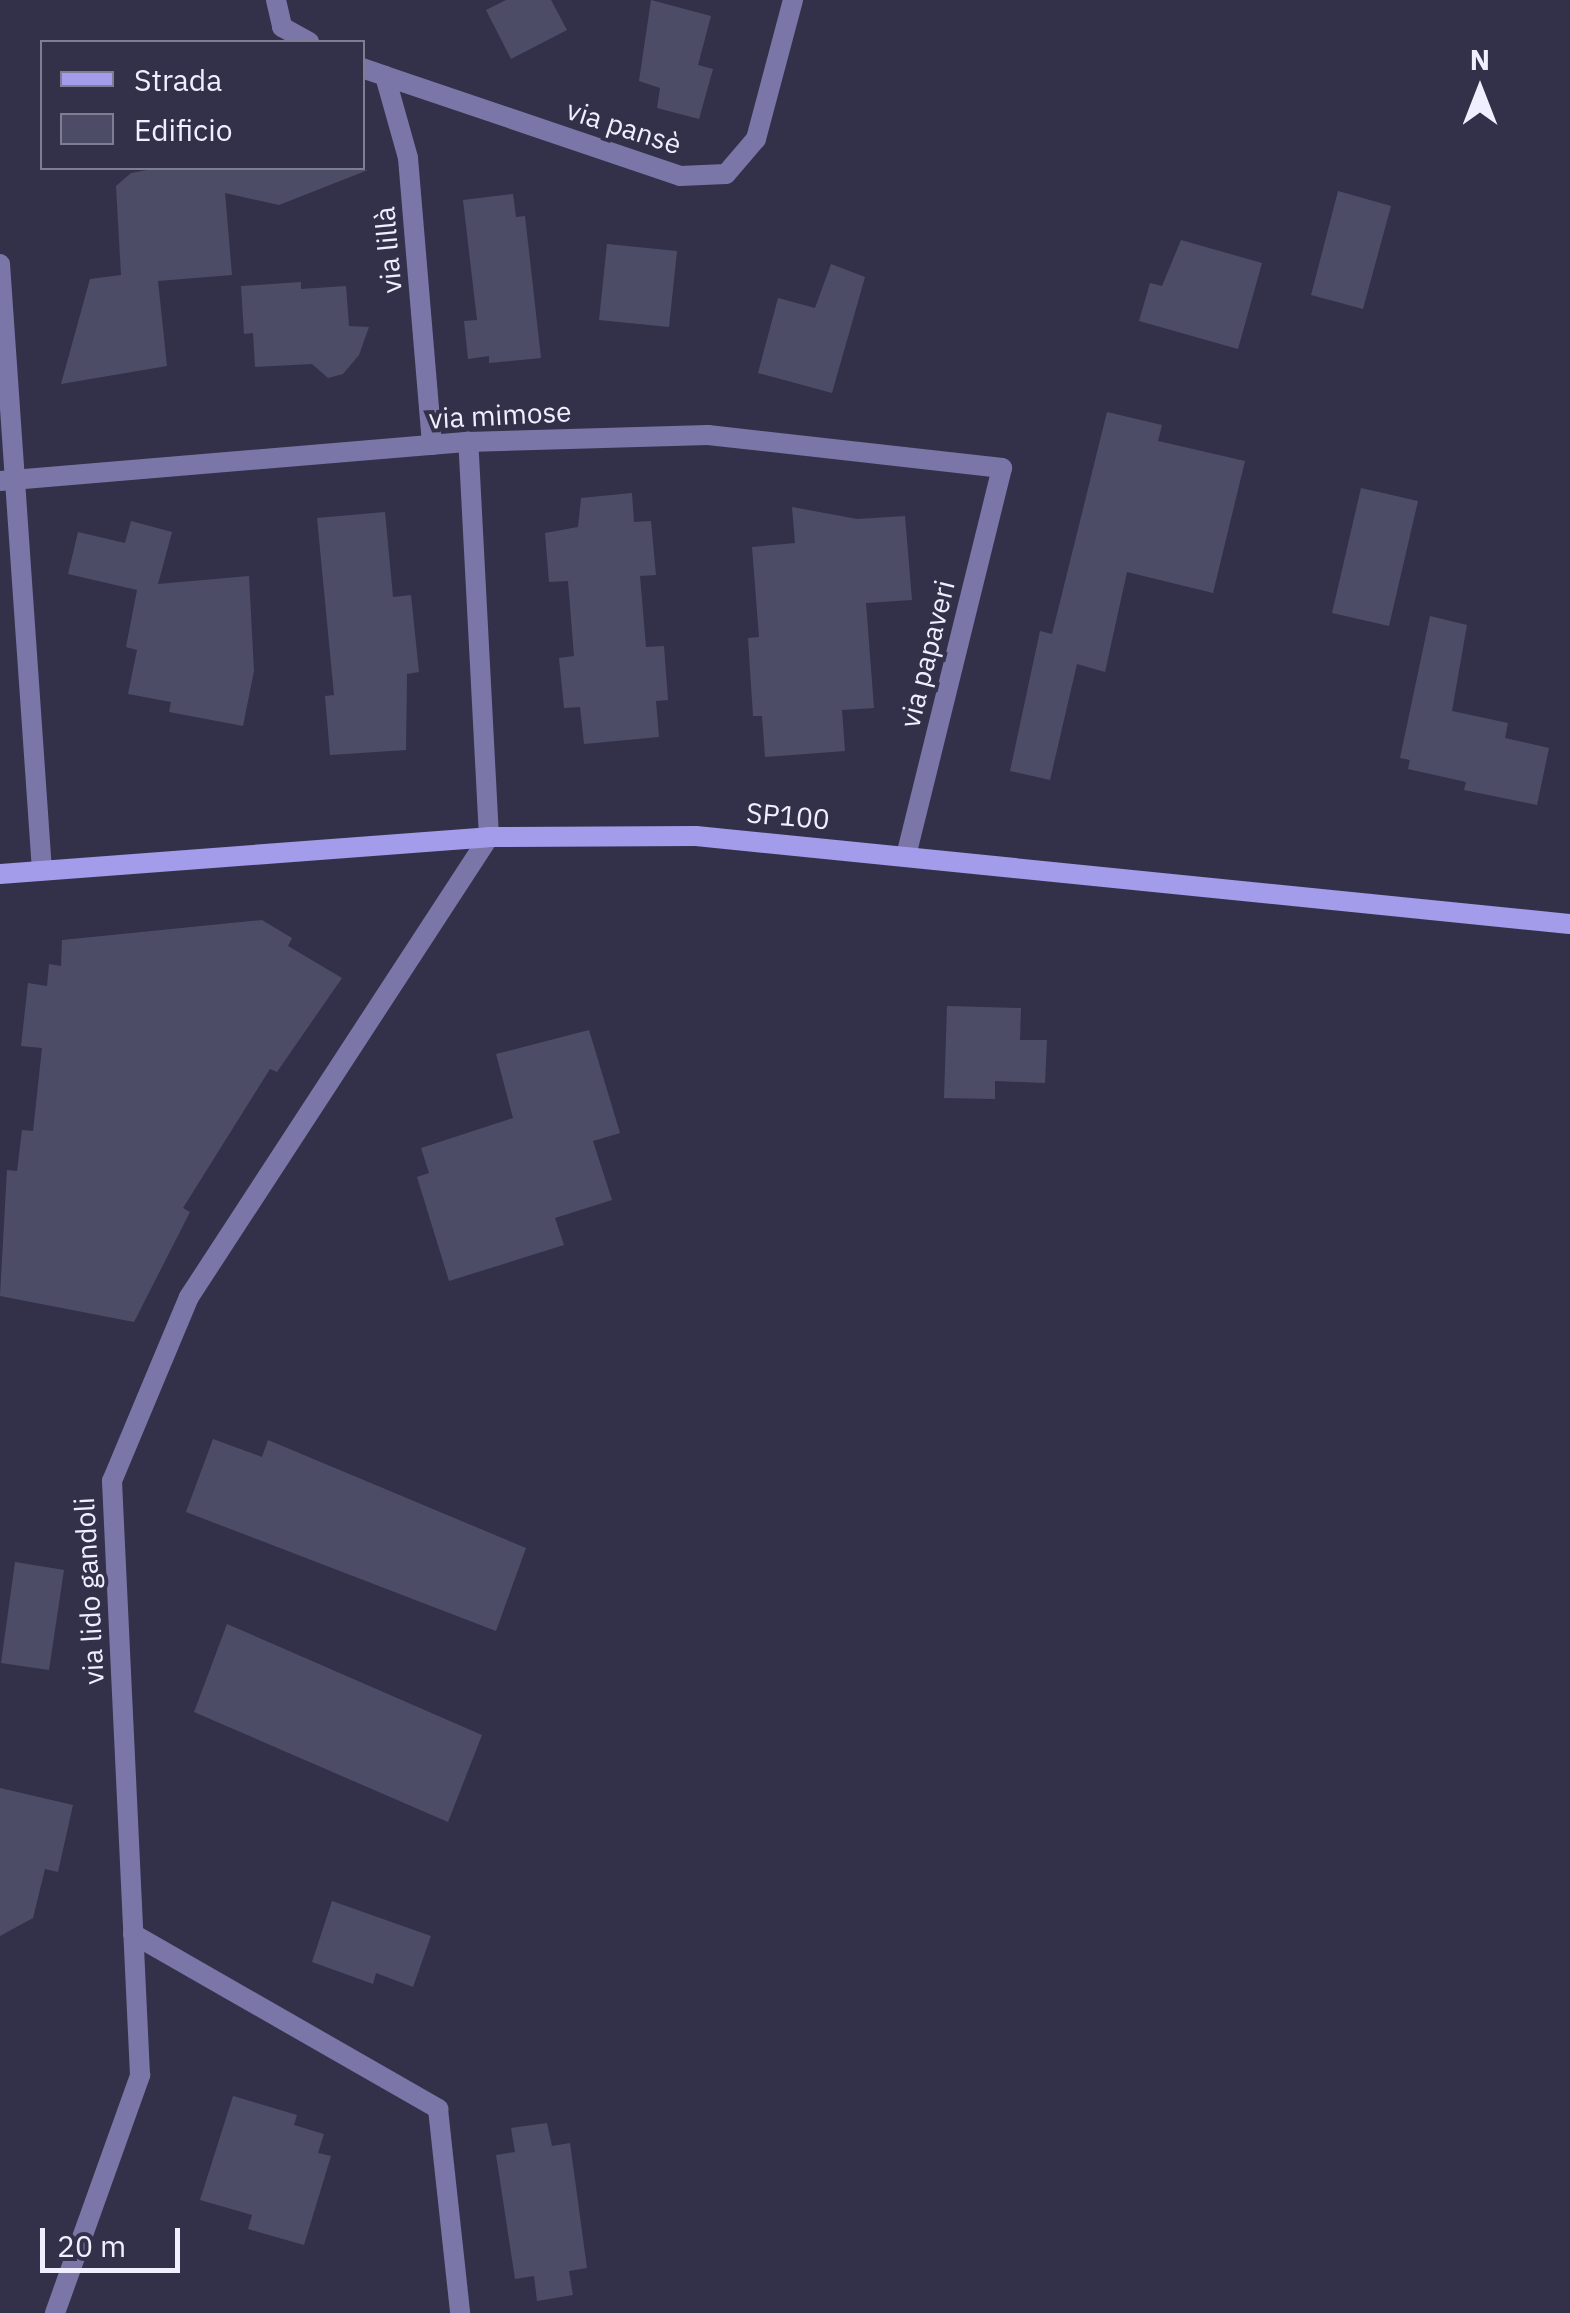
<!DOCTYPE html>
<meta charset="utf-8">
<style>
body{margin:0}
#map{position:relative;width:1570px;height:2313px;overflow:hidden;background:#33314a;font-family:"IBM Plex Sans",sans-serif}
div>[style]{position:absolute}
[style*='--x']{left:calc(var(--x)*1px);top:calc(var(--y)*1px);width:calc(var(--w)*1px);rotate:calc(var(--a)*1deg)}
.building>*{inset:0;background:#4d4c66}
.minor>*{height:20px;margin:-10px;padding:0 10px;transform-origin:10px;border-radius:10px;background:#7a77a8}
.secondary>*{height:20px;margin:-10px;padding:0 10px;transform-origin:10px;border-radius:10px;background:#a29cea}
span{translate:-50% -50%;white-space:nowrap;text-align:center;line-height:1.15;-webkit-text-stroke:8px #33314a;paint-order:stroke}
.street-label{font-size:28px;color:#efefff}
.legend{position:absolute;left:40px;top:40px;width:325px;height:130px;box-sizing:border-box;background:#33314a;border:2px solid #7e7d92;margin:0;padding:12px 18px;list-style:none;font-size:30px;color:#efefff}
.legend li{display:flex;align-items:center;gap:20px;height:50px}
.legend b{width:50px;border:2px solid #7e7d92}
.north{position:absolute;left:1430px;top:40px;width:100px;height:100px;-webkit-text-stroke:8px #33314a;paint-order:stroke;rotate:0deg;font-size:28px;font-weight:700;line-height:40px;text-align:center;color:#efefff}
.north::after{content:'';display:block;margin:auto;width:35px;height:45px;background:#efefff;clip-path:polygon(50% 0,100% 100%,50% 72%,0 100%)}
.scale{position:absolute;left:40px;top:2228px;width:140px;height:45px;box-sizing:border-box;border:5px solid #efefff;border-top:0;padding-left:12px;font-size:30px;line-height:35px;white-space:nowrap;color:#efefff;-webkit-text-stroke:8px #33314a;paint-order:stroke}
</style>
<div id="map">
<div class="building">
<i style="clip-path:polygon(506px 0,551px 0,567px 30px,511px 59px,486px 10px)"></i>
<i style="clip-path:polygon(651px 0,711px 16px,698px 65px,713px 69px,699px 119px,657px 108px,660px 88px,639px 81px)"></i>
<i style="clip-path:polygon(158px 168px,368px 170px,279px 205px,225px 193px,232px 275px,158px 281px,167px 366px,61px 384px,90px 279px,121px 275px,116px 186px,131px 173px)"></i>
<i style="clip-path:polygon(1338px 191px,1391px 206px,1363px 309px,1311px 295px)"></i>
<i style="clip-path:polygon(513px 194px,516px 217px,525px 216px,541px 358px,489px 363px,489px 356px,468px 359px,464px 321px,477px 320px,463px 200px)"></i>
<i style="clip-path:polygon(1181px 240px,1262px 263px,1238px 349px,1139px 321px,1150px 283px,1162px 286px)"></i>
<i style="clip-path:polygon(607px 244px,677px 251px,669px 327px,599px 320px)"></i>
<i style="clip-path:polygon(831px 264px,865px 277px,832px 393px,758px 373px,778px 298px,815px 308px)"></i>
<i style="clip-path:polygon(301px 282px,301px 289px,346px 286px,349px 326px,369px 327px,359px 355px,343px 374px,328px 378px,312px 364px,255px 367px,253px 333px,244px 334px,241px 286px)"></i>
<i style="clip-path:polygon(1107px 412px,1162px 425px,1158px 441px,1245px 461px,1213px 593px,1127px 572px,1105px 672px,1077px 664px,1050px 780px,1010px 771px,1040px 631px,1052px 634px)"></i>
<i style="clip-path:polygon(1361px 488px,1418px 501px,1389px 626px,1332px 613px)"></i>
<i style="clip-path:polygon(632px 493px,634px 522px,651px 521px,656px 575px,640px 576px,646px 647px,664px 646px,668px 700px,656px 701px,659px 737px,584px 744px,580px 707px,564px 708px,559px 658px,574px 656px,568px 581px,549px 582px,545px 533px,578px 527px,581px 498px)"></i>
<i style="clip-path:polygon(792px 507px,857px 519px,905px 516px,912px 600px,866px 603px,874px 708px,842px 710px,845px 751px,765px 757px,762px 716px,753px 716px,748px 638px,759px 637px,752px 547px,795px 543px)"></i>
<i style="clip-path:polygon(385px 512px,393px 597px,411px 595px,419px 672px,407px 674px,406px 750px,330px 755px,325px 696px,334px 695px,317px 518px)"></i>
<i style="clip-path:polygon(131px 521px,172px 532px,158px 584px,249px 576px,254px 671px,243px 726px,169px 712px,171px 702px,128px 694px,137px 650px,126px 647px,137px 590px,68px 574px,78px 532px,125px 543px)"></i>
<i style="clip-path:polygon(1430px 616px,1467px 625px,1452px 711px,1508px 723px,1505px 738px,1549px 748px,1537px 805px,1464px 790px,1466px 782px,1408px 769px,1410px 760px,1400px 758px)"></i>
<i style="clip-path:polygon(262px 920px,292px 938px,288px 946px,342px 978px,277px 1072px,270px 1069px,183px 1208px,190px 1212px,134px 1322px,0 1296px,7px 1170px,17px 1171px,22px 1130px,33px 1131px,42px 1048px,21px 1046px,28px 983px,47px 986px,49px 964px,61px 966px,62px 940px)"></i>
<i style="clip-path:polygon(947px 1006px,1021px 1008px,1020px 1040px,1047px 1040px,1045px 1083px,995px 1081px,995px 1099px,944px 1098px)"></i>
<i style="clip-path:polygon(589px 1030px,620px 1133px,593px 1141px,612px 1200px,555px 1218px,564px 1245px,449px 1281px,417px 1177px,429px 1173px,421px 1148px,513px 1118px,496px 1054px)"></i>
<i style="clip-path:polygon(213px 1439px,262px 1457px,268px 1440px,526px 1548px,496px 1631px,186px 1512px)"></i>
<i style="clip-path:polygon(15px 1562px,64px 1570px,49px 1670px,1px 1663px)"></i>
<i style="clip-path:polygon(227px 1624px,482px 1735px,448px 1822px,194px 1712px)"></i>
<i style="clip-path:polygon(0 1788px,73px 1805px,58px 1872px,45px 1869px,33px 1918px,0 1936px)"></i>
<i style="clip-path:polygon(332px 1901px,431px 1936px,413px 1987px,376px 1973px,373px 1984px,312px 1962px)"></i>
<i style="clip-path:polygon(233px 2096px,297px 2115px,294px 2125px,324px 2134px,318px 2153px,331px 2156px,304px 2245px,248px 2229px,252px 2215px,200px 2200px)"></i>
<i style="clip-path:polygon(547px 2123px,552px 2146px,570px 2143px,587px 2268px,569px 2271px,573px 2295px,537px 2301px,534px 2276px,515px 2279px,496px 2155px,515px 2152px,511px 2128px)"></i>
</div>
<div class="minor">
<i style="--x:276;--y:0;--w:28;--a:77"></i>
<i style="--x:282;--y:27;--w:31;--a:29"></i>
<i style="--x:362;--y:68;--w:24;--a:19"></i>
<i style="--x:385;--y:76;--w:85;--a:74.3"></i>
<i style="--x:408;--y:158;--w:288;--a:85.2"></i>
<i style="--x:385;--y:76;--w:311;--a:18.7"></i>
<i style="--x:680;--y:176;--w:46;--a:-2.5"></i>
<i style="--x:726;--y:174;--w:46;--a:-49.4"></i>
<i style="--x:756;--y:139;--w:144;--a:-75.1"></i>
<i style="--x:0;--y:264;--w:608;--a:86.04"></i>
<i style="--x:0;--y:481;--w:470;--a:-4.8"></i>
<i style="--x:468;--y:442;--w:240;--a:-1.7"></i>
<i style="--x:708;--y:435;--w:296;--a:6.4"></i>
<i style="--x:1002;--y:468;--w:397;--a:103.9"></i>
<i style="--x:133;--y:1934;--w:352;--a:29.8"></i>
<i style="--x:438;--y:2109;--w:205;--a:83.8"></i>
<i style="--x:55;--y:2313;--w:253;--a:-70.3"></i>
<i style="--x:140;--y:2075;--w:595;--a:-92.7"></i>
<i style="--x:112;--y:1481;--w:199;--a:-67.3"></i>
<i style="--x:189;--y:1297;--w:549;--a:-56.89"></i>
<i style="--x:489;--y:837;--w:396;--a:-93"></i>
</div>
<div class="secondary">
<i style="--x:0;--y:874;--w:490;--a:-4.3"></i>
<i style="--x:489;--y:837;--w:207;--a:-0.3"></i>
<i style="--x:696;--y:836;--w:878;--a:5.75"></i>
</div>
<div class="street-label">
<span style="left:624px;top:127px;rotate:18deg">via pansè</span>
<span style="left:388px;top:250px;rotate:-95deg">via lillà</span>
<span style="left:500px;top:415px;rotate:-3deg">via mimose</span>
<span style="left:927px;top:654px;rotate:-76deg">via papaveri</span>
<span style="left:788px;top:816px;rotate:5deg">SP100</span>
<span style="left:89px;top:1591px;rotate:-93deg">via lido gandoli</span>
</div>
<ul class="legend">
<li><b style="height:12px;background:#a29cea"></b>Strada</li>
<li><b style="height:28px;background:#4d4c66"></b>Edificio</li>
</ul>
<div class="north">N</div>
<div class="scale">20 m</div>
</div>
